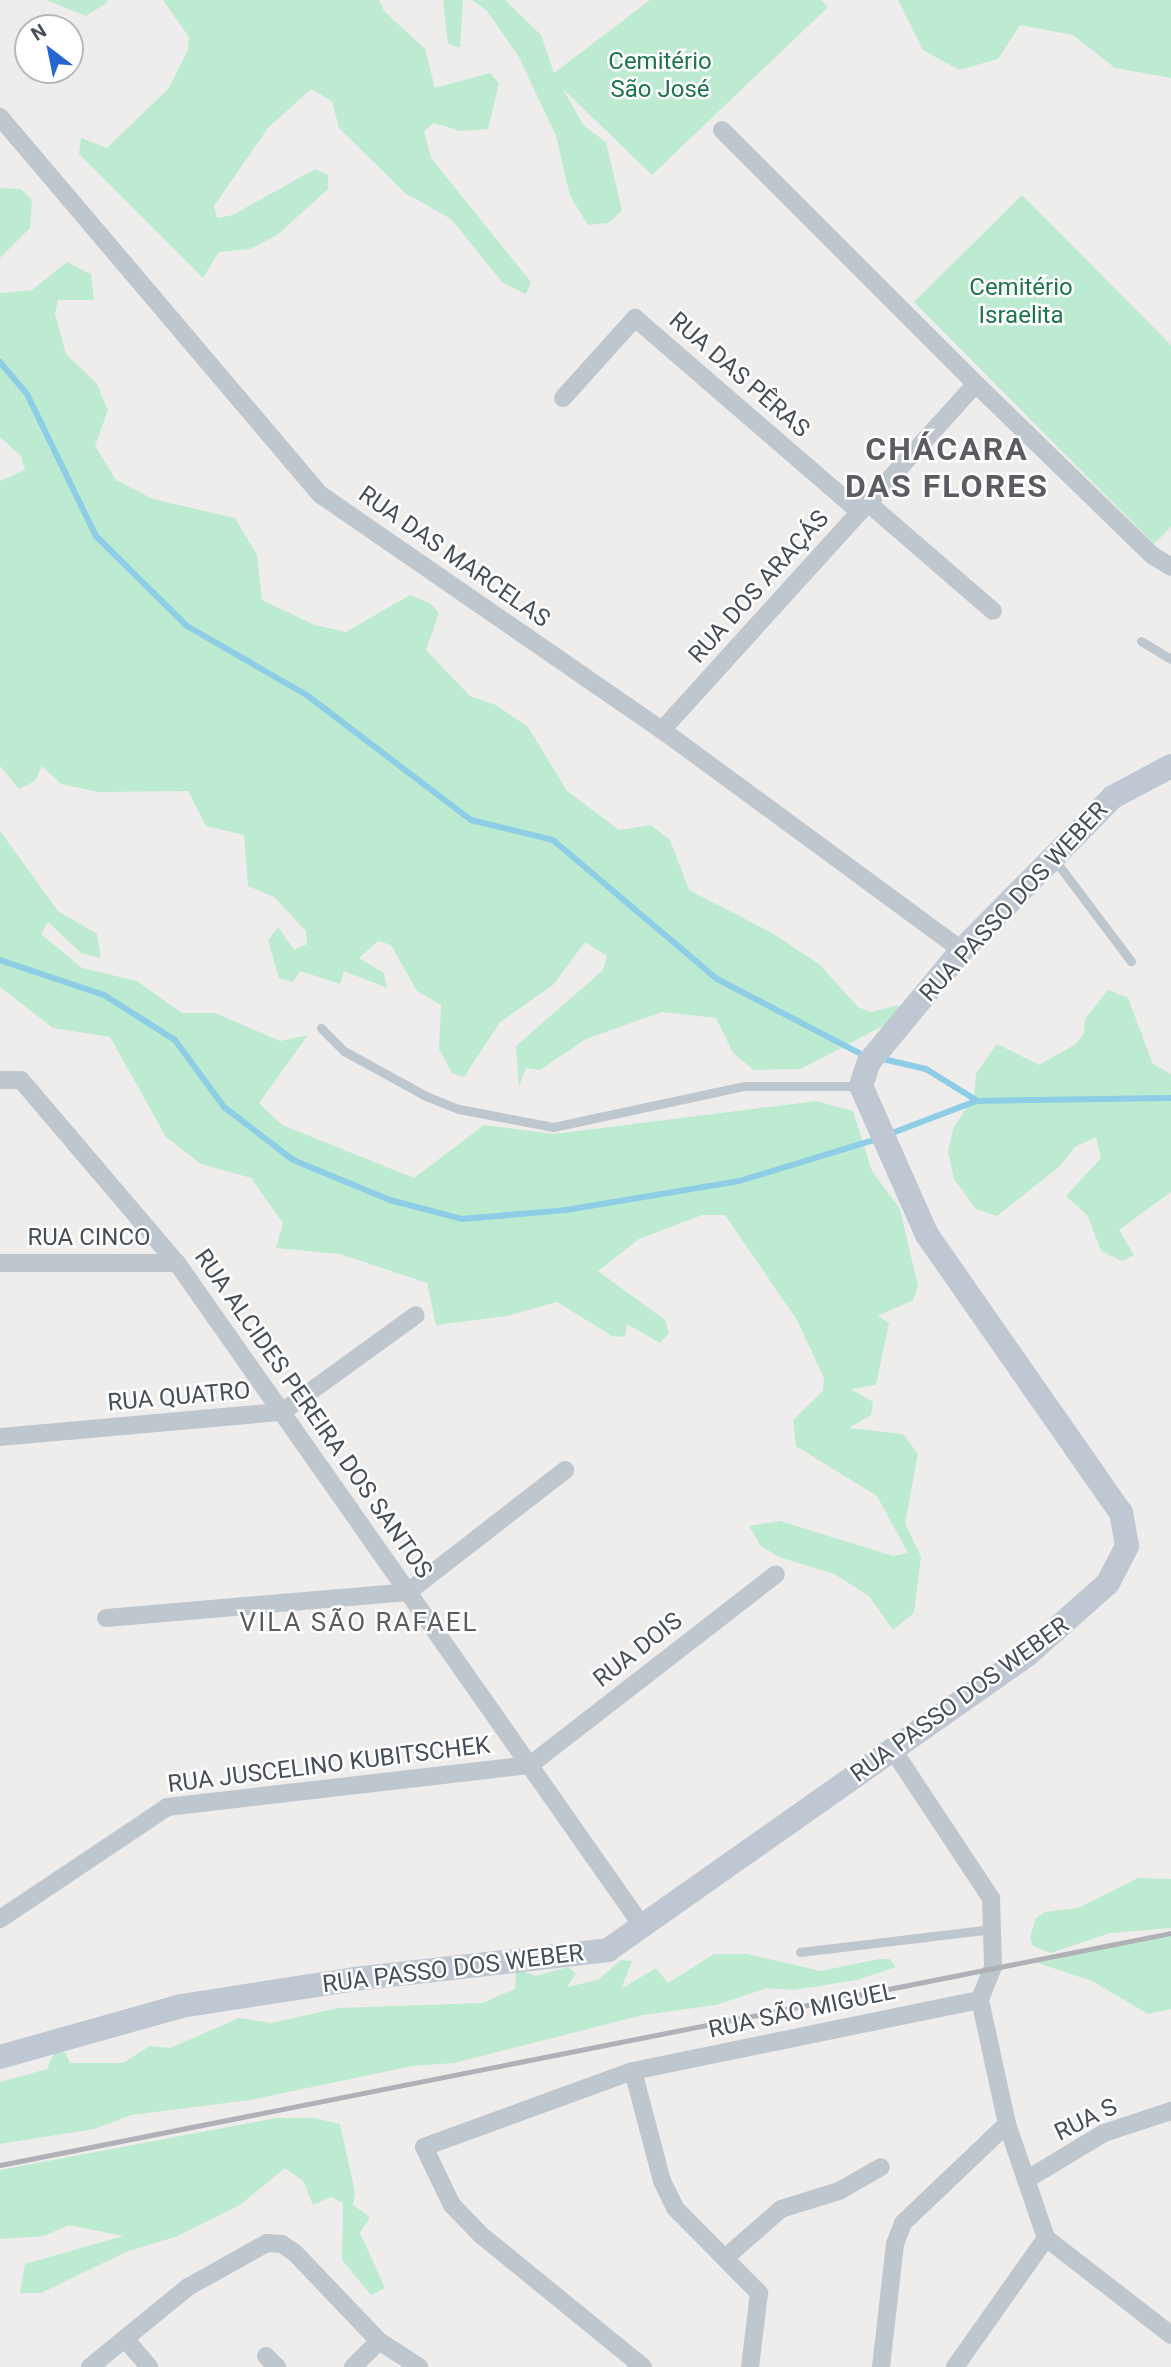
<!DOCTYPE html>
<meta charset="utf-8">
<style>
body{margin:0}
#map{position:relative;width:1171px;height:2367px;overflow:hidden;background:#efecec;font-family:Roboto,sans-serif}
div>[style]{position:absolute}
[style*='--x']{left:calc(var(--x)*1px);top:calc(var(--y)*1px);width:calc(var(--w)*1px);rotate:calc(var(--a)*1deg)}
.green>*{inset:0;background:#bdebd1}
.stream>*{height:6px;margin:-3px;padding:0 3px;transform-origin:3px;border-radius:3px;background:#8dcde5}
.lane>*{height:9px;margin:-4.5px;padding:0 4.5px;transform-origin:4.5px;border-radius:4.5px;background:#bec6ce}
.street>*{height:18px;margin:-9px;padding:0 9px;transform-origin:9px;border-radius:9px;background:#bec6ce}
.secondary>*{height:24px;margin:-12px;padding:0 12px;transform-origin:12px;border-radius:12px;background:#bec7d2}
.rail>*{height:5px;margin:-2.5px;padding:0 2.5px;transform-origin:2.5px;border-radius:2.5px;background:#afb1b6}
span{translate:-50% -50%;white-space:nowrap;text-align:center;line-height:1.15;-webkit-text-stroke:5px #fff;paint-order:stroke}
.park-label{font-size:24px;color:#1d744d}
.street-label{font-size:24px;color:#464f58}
.neighbourhood-label{font-size:26px;color:#5a5c61;letter-spacing:2px}
.district-label{font-size:32px;color:#5a5c61;font-weight:700;letter-spacing:2px}
.north{position:absolute;left:14px;top:14px;width:70px;height:70px;box-sizing:border-box;background:#fff;border:2px solid #b5b9bc;border-radius:50%;rotate:328deg;font-size:19px;font-weight:700;line-height:28px;text-align:center;color:#464f58}
.north::after{content:'';display:block;margin:auto;width:24px;height:32px;background:#2566d0;clip-path:polygon(50% 0,100% 100%,50% 72%,0 100%)}
</style>
<div id="map">
<div class="green">
<i style="clip-path:polygon(46px 0,107px 0,108px 2px,86px 16px)"></i>
<i style="clip-path:polygon(163px 0,379px 0,384px 11px,425px 49px,435px 88px,490px 73px,499px 83px,488px 129px,460px 131px,434px 123px,424px 131px,431px 158px,531px 282px,526px 294px,503px 283px,451px 219px,405px 193px,339px 128px,332px 101px,311px 89px,268px 128px,214px 206px,217px 218px,233px 215px,315px 169px,328px 175px,328px 189px,277px 235px,250px 249px,219px 252px,203px 278px,79px 154px,81px 138px,107px 148px,169px 88px,188px 50px,189px 37px)"></i>
<i style="clip-path:polygon(443px 0,463px 0,460px 48px,448px 43px)"></i>
<i style="clip-path:polygon(472px 0,505px 0,541px 35px,554px 73px,650px 0,821px 0,828px 7px,652px 175px,563px 89px,584px 126px,606px 142px,622px 211px,608px 223px,588px 225px,570px 196px,556px 136px,519px 57px,487px 11px)"></i>
<i style="clip-path:polygon(898px 0,1171px 0,1171px 78px,1115px 68px,1073px 35px,1020px 25px,998px 59px,959px 70px,923px 50px)"></i>
<i style="clip-path:polygon(0 188px,21px 189px,32px 200px,30px 228px,0 258px)"></i>
<i style="clip-path:polygon(1022px 195px,1171px 345px,1171px 527px,1154px 544px,914px 302px)"></i>
<i style="clip-path:polygon(67px 262px,91px 274px,94px 300px,58px 300px,55px 314px,66px 354px,97px 384px,108px 410px,95px 446px,116px 480px,153px 499px,235px 518px,257px 555px,262px 600px,315px 625px,346px 632px,410px 595px,430px 603px,439px 613px,426px 650px,470px 696px,496px 705px,528px 727px,567px 791px,619px 830px,651px 825px,670px 840px,689px 890px,772px 933px,819px 964px,858px 1007px,871px 1012px,899px 1005px,898px 1018px,801px 1069px,754px 1070px,733px 1053px,716px 1018px,662px 1012px,586px 1039px,540px 1070px,526px 1068px,519px 1086px,516px 1046px,603px 970px,607px 956px,585px 942px,553px 985px,500px 1022px,464px 1077px,452px 1073px,439px 1049px,441px 1005px,417px 991px,391px 945px,378px 941px,359px 958px,384px 973px,387px 988px,344px 971px,340px 984px,300px 971px,293px 982px,279px 978px,268px 940px,278px 927px,294px 950px,307px 944px,306px 931px,274px 897px,248px 886px,244px 835px,206px 826px,188px 791px,98px 792px,61px 784px,42px 766px,35px 781px,19px 789px,0 766px,0 481px,25px 470px,21px 456px,0 437px,0 293px,32px 290px)"></i>
<i style="clip-path:polygon(0 831px,58px 911px,97px 934px,101px 958px,81px 953px,48px 922px,41px 934px,82px 968px,137px 981px,182px 1013px,215px 1013px,280px 1041px,308px 1035px,259px 1103px,282px 1125px,414px 1178px,484px 1125px,554px 1134px,816px 1101px,853px 1111px,872px 1171px,900px 1209px,918px 1286px,913px 1300px,878px 1316px,889px 1323px,876px 1385px,851px 1389px,873px 1402px,871px 1415px,849px 1428px,903px 1434px,918px 1454px,905px 1523px,921px 1557px,914px 1613px,893px 1630px,869px 1596px,834px 1574px,779px 1557px,761px 1546px,749px 1526px,780px 1521px,893px 1556px,908px 1553px,877px 1496px,796px 1446px,793px 1420px,823px 1391px,824px 1378px,797px 1320px,725px 1215px,702px 1215px,639px 1239px,598px 1271px,665px 1320px,669px 1333px,660px 1343px,627px 1324px,625px 1337px,612px 1336px,557px 1302px,507px 1316px,436px 1325px,427px 1283px,340px 1254px,276px 1248px,283px 1223px,251px 1178px,201px 1164px,166px 1137px,110px 1037px,53px 1028px,0 987px)"></i>
<i style="clip-path:polygon(1108px 990px,1128px 998px,1153px 1064px,1171px 1074px,1171px 1192px,1119px 1230px,1134px 1255px,1122px 1261px,1101px 1251px,1088px 1216px,1066px 1196px,1101px 1158px,1096px 1137px,1075px 1147px,1060px 1166px,997px 1216px,976px 1209px,954px 1179px,948px 1151px,953px 1129px,974px 1096px,976px 1074px,997px 1044px,1039px 1065px,1076px 1044px,1084px 1033px,1085px 1019px)"></i>
<i style="clip-path:polygon(1138px 1878px,1171px 1879px,1171px 1928px,1110px 1933px,1051px 1953px,1033px 1946px,1030px 1937px,1036px 1918px,1045px 1912px,1078px 1908px)"></i>
<i style="clip-path:polygon(1171px 1932px,1171px 2009px,1148px 2014px,1092px 1981px,1032px 1961px)"></i>
<i style="clip-path:polygon(714px 1954px,747px 1954px,821px 1971px,879px 1959px,890px 1959px,896px 1967px,857px 1980px,793px 1990px,767px 1988px,716px 2005px,643px 2015px,454px 2063px,412px 2066px,250px 2100px,131px 2115px,94px 2129px,0 2144px,0 2082px,47px 2069px,55px 2051px,66px 2053px,70px 2063px,123px 2063px,150px 2046px,170px 2048px,239px 2018px,272px 2023px,338px 2008px,482px 2003px,515px 1989px,516px 1969px,536px 1976px,568px 1967px,576px 1973px,567px 1987px,598px 1980px,621px 1960px,632px 1961px,621px 1989px,656px 1968px,668px 1983px)"></i>
<i style="clip-path:polygon(276px 2118px,314px 2118px,340px 2124px,355px 2192px,353px 2205px,370px 2217px,360px 2233px,385px 2288px,371px 2295px,342px 2260px,343px 2203px,331px 2197px,313px 2205px,303px 2181px,285px 2168px,240px 2205px,175px 2237px,128px 2251px,41px 2293px,20px 2293px,25px 2264px,123px 2236px,69px 2225px,44px 2236px,0 2239px,0 2170px)"></i>
</div>
<div class="stream">
<i style="--x:0;--y:362;--w:42;--a:49.8"></i>
<i style="--x:27;--y:394;--w:158;--a:64.1"></i>
<i style="--x:96;--y:536;--w:128;--a:44.7"></i>
<i style="--x:187;--y:626;--w:140;--a:30"></i>
<i style="--x:308;--y:696;--w:205;--a:37.3"></i>
<i style="--x:471;--y:820;--w:84;--a:13.7"></i>
<i style="--x:553;--y:840;--w:215;--a:40.3"></i>
<i style="--x:717;--y:979;--w:167;--a:27.5"></i>
<i style="--x:0;--y:960;--w:110;--a:18.6"></i>
<i style="--x:104;--y:995;--w:84;--a:32.4"></i>
<i style="--x:175;--y:1040;--w:83;--a:53.8"></i>
<i style="--x:224;--y:1107;--w:87;--a:37.5"></i>
<i style="--x:293;--y:1160;--w:105;--a:22.4"></i>
<i style="--x:390;--y:1200;--w:74;--a:14.8"></i>
<i style="--x:462;--y:1219;--w:104;--a:-4.9"></i>
<i style="--x:566;--y:1210;--w:175;--a:-9.5"></i>
<i style="--x:739;--y:1181;--w:144;--a:-16.9"></i>
<i style="--x:879;--y:1058;--w:48;--a:13.2"></i>
<i style="--x:926;--y:1069;--w:59;--a:31.8"></i>
<i style="--x:887;--y:1135;--w:95;--a:-20.9"></i>
<i style="--x:976;--y:1101;--w:195;--a:-0.9"></i>
</div>
<div class="lane">
<i style="--x:1141;--y:641;--w:35;--a:31"></i>
<i style="--x:1054;--y:859;--w:128;--a:53"></i>
<i style="--x:321;--y:1028;--w:33;--a:45"></i>
<i style="--x:344;--y:1051;--w:94;--a:28.8"></i>
<i style="--x:426;--y:1096;--w:35;--a:22"></i>
<i style="--x:459;--y:1109;--w:96;--a:10.8"></i>
<i style="--x:553;--y:1127;--w:196;--a:-12.1"></i>
<i style="--x:745;--y:1086;--w:115;--a:0"></i>
<i style="--x:800;--y:1952;--w:194;--a:-6.8"></i>
</div>
<div class="street">
<i style="--x:0;--y:117;--w:496;--a:49.7"></i>
<i style="--x:321;--y:495;--w:414;--a:34.6"></i>
<i style="--x:662;--y:730;--w:372;--a:36.3"></i>
<i style="--x:722;--y:130;--w:359;--a:45"></i>
<i style="--x:976;--y:384;--w:245;--a:44.2"></i>
<i style="--x:1152;--y:555;--w:22;--a:32"></i>
<i style="--x:563;--y:398;--w:108;--a:-48"></i>
<i style="--x:635;--y:318;--w:297;--a:40.8"></i>
<i style="--x:868;--y:503;--w:165;--a:40.8"></i>
<i style="--x:662;--y:730;--w:467;--a:-47.8"></i>
<i style="--x:0;--y:1080;--w:21;--a:0"></i>
<i style="--x:21;--y:1080;--w:240;--a:49.6"></i>
<i style="--x:177;--y:1263;--w:811;--a:54.94"></i>
<i style="--x:0;--y:1263;--w:177;--a:0"></i>
<i style="--x:0;--y:1437;--w:283;--a:-5.1"></i>
<i style="--x:282;--y:1412;--w:165;--a:-35.9"></i>
<i style="--x:106;--y:1618;--w:303;--a:-4.9"></i>
<i style="--x:408;--y:1592;--w:199;--a:-37.8"></i>
<i style="--x:893;--y:1750;--w:178;--a:56.5"></i>
<i style="--x:991;--y:1898;--w:69;--a:88.3"></i>
<i style="--x:993;--y:1967;--w:35;--a:112"></i>
<i style="--x:980;--y:2000;--w:127;--a:77.7"></i>
<i style="--x:1007;--y:2124;--w:120;--a:71.1"></i>
<i style="--x:1046;--y:2238;--w:158;--a:37.8"></i>
<i style="--x:0;--y:1919;--w:201;--a:-33.8"></i>
<i style="--x:167;--y:1807;--w:365;--a:-6.6"></i>
<i style="--x:530;--y:1765;--w:311;--a:-37.8"></i>
<i style="--x:633;--y:2071;--w:114;--a:75.2"></i>
<i style="--x:662;--y:2181;--w:30;--a:64"></i>
<i style="--x:675;--y:2208;--w:120;--a:45.3"></i>
<i style="--x:759;--y:2293;--w:75;--a:96.9"></i>
<i style="--x:1026;--y:2180;--w:91;--a:-31.1"></i>
<i style="--x:1104;--y:2133;--w:71;--a:-18.2"></i>
<i style="--x:725;--y:2258;--w:74;--a:-41.2"></i>
<i style="--x:781;--y:2209;--w:61;--a:-17.2"></i>
<i style="--x:839;--y:2191;--w:48;--a:-29.7"></i>
<i style="--x:125;--y:2339;--w:37;--a:49"></i>
<i style="--x:266;--y:2356;--w:16;--a:45"></i>
<i style="--x:90;--y:2367;--w:127;--a:-39.2"></i>
<i style="--x:188;--y:2287;--w:90;--a:-29.1"></i>
<i style="--x:267;--y:2243;--w:15;--a:4"></i>
<i style="--x:282;--y:2244;--w:16;--a:35"></i>
<i style="--x:295;--y:2253;--w:122;--a:46.3"></i>
<i style="--x:379;--y:2341;--w:48;--a:33"></i>
<i style="--x:353;--y:2367;--w:37;--a:-45"></i>
<i style="--x:643;--y:2367;--w:209;--a:-140.8"></i>
<i style="--x:481;--y:2235;--w:42;--a:-134"></i>
<i style="--x:452;--y:2205;--w:64;--a:-115.8"></i>
<i style="--x:424;--y:2147;--w:222;--a:-20"></i>
<i style="--x:633;--y:2071;--w:354;--a:-11.6"></i>
<i style="--x:881;--y:2367;--w:124;--a:-83.5"></i>
<i style="--x:895;--y:2244;--w:22;--a:-69"></i>
<i style="--x:903;--y:2223;--w:144;--a:-43.6"></i>
<i style="--x:955;--y:2367;--w:158;--a:-54.8"></i>
</div>
<div class="secondary">
<i style="--x:0;--y:2057;--w:188;--a:-15.7"></i>
<i style="--x:181;--y:2006;--w:176;--a:-8.8"></i>
<i style="--x:355;--y:1979;--w:255;--a:-6.5"></i>
<i style="--x:608;--y:1950;--w:512;--a:-35.15"></i>
<i style="--x:1027;--y:1655;--w:108;--a:-41.6"></i>
<i style="--x:1108;--y:1583;--w:42;--a:-62.8"></i>
<i style="--x:1127;--y:1546;--w:34;--a:-100"></i>
<i style="--x:1121;--y:1513;--w:339;--a:-124.9"></i>
<i style="--x:927;--y:1235;--w:163;--a:-113.9"></i>
<i style="--x:861;--y:1086;--w:25;--a:-72"></i>
<i style="--x:869;--y:1062;--w:146;--a:-50.3"></i>
<i style="--x:962;--y:950;--w:215;--a:-45.4"></i>
<i style="--x:1113;--y:797;--w:66;--a:-28.1"></i>
</div>
<div class="rail">
<i style="--x:0;--y:2165;--w:1194;--a:-11.21"></i>
</div>
<div class="park-label">
<span style="left:660px;top:76px">Cemitério<br>São José</span>
<span style="left:1021px;top:302px">Cemitério<br>Israelita</span>
</div>
<div class="street-label">
<span style="left:739px;top:375px;rotate:41deg">RUA DAS PÊRAS</span>
<span style="left:454px;top:557px;rotate:35deg">RUA DAS MARCELAS</span>
<span style="left:759px;top:587px;rotate:-48deg">RUA DOS ARAÇÁS</span>
<span style="left:1014px;top:902px;rotate:-47deg">RUA PASSO DOS WEBER</span>
<span style="left:89px;top:1238px">RUA CINCO</span>
<span style="left:179px;top:1397px;rotate:-5deg">RUA QUATRO</span>
<span style="left:313px;top:1414px;rotate:55deg">RUA ALCIDES PEREIRA DOS SANTOS</span>
<span style="left:638px;top:1650px;rotate:-38deg">RUA DOIS</span>
<span style="left:960px;top:1700px;rotate:-36deg">RUA PASSO DOS WEBER</span>
<span style="left:329px;top:1765px;rotate:-7deg">RUA JUSCELINO KUBITSCHEK</span>
<span style="left:453px;top:1969px;rotate:-7deg">RUA PASSO DOS WEBER</span>
<span style="left:802px;top:2011px;rotate:-12deg">RUA SÃO MIGUEL</span>
<span style="left:1086px;top:2120px;rotate:-26deg">RUA S</span>
</div>
<div class="neighbourhood-label">
<span style="left:359px;top:1623px">VILA SÃO RAFAEL</span>
</div>
<div class="district-label">
<span style="left:947px;top:468px">CHÁCARA<br>DAS FLORES</span>
</div>
<div class="north">N</div>
</div>
